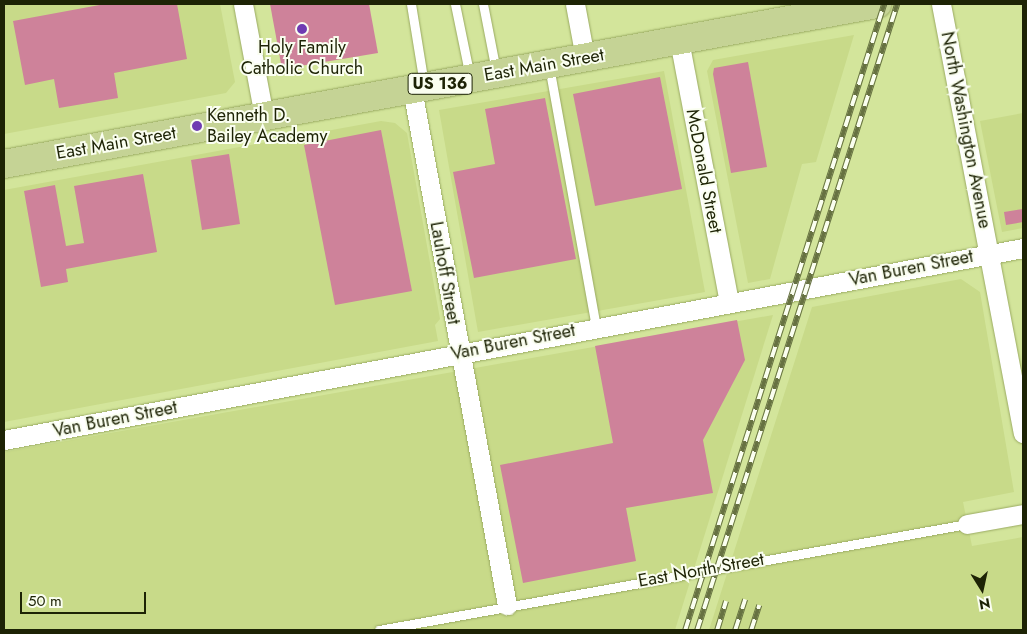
<!DOCTYPE html>
<style>
body{margin:0}
#map{position:relative;width:1027px;height:634px;overflow:hidden;background:#d3e59b;font-family:Jost,sans-serif}
div>[style]{position:absolute}
[style*='--x']{left:calc(var(--x)*1px);top:calc(var(--y)*1px);width:calc(var(--w)*1px);rotate:calc(var(--a)*1deg)}
.built>*{inset:0;background:#c8da89}
.building>*{inset:0;background:#ce829a}
.roads{filter:drop-shadow(0 0 1px #9aaa62) drop-shadow(0 0 1px #9aaa62)}
.service>*{height:9px;margin:-4.5px;padding:0 4.5px;transform-origin:4.5px;border-radius:4.5px;background:#fff}
.minor>*{height:19px;margin:-9.5px;padding:0 9.5px;transform-origin:9.5px;border-radius:9.5px;background:#fff}
.primary>*{height:28px;margin:-14px;padding:0 14px;transform-origin:14px;border-radius:14px;background:#c5d395}
.rail>*{height:5.5px;margin-top:-2.75px;transform-origin:0;background:repeating-linear-gradient(90deg,#fafef0 0 11px,#677242 0 22px);box-sizing:border-box;border-block:1px solid #677242}
.dots>*{width:14px;height:14px;translate:-50% -50%;box-sizing:border-box;border:2px solid #fafef0;border-radius:50%}
span{translate:-50% -50%;white-space:nowrap;text-align:center;line-height:1.15;-webkit-text-stroke:4px #fafef0;paint-order:stroke}
.shield-label span{padding:1px 4px;background:#fafef0;border:1px solid;border-radius:4px;-webkit-text-stroke-width:0}
.shield-label{font-size:16px;color:#1d2305;font-weight:700}
.poi-label{font-size:18px;color:#1d2305}
.left{translate:0 -50%;text-align:left}
.street-label{font-size:18px;color:#1d2305}
.frame{position:absolute;inset:0;border:5px solid #1d2305;pointer-events:none}
.north{position:absolute;left:957px;top:564px;width:50px;height:50px;-webkit-text-stroke:4px #fafef0;paint-order:stroke;rotate:170deg;font-size:14px;font-weight:700;line-height:20px;text-align:center;color:#1d2305}
.north::after{content:'';display:block;margin:auto;width:18px;height:22px;background:#1d2305;clip-path:polygon(50% 0,100% 100%,50% 72%,0 100%)}
.scale{position:absolute;left:20px;top:592px;width:126px;height:22px;box-sizing:border-box;border:2px solid #1d2305;border-top:0;padding-left:6px;font-size:15px;line-height:18px;white-space:nowrap;color:#1d2305;-webkit-text-stroke:4px #fafef0;paint-order:stroke}
</style>
<div id="map">
<div class="built">
<i style="clip-path:polygon(4px 4px,220px 4px,235px 82px,226px 93px,4px 134px)"></i>
<i style="clip-path:polygon(854px 35px,816px 162px,802px 164px,770px 279px,748px 283px,707px 71px,713px 60px)"></i>
<i style="clip-path:polygon(664px 71px,705px 292px,478px 332px,439px 110px)"></i>
<i style="clip-path:polygon(1023px 113px,1023px 228px,1002px 232px,980px 121px)"></i>
<i style="clip-path:polygon(381px 121px,395px 123px,407px 133px,440px 319px,435px 325px,438px 341px,4px 422px,4px 190px)"></i>
<i style="clip-path:polygon(961px 279px,980px 292px,1014px 492px,963px 502px,972px 546px,1023px 537px,1023px 630px,709px 630px,812px 307px)"></i>
<i style="clip-path:polygon(773px 315px,675px 630px,4px 630px,4px 452px)"></i>
</div>
<div class="building">
<i style="clip-path:polygon(105px 4px,177px 4px,187px 59px,114px 73px,118px 98px,59px 108px,54px 79px,25px 85px,13px 21px)"></i>
<i style="clip-path:polygon(270px 4px,369px 4px,378px 53px,282px 69px)"></i>
<i style="clip-path:polygon(748px 62px,767px 167px,731px 173px,713px 74px,714px 68px)"></i>
<i style="clip-path:polygon(660px 77px,682px 189px,595px 206px,573px 94px)"></i>
<i style="clip-path:polygon(545px 98px,576px 259px,474px 278px,453px 172px,495px 164px,485px 109px)"></i>
<i style="clip-path:polygon(381px 130px,412px 291px,335px 305px,304px 145px)"></i>
<i style="clip-path:polygon(229px 154px,240px 224px,202px 230px,191px 160px)"></i>
<i style="clip-path:polygon(143px 174px,157px 252px,66px 269px,68px 282px,41px 287px,24px 191px,55px 185px,66px 246px,84px 243px,74px 186px)"></i>
<i style="clip-path:polygon(1023px 209px,1023px 222px,1006px 225px,1004px 212px)"></i>
<i style="clip-path:polygon(737px 320px,745px 360px,703px 440px,713px 493px,626px 508px,636px 561px,523px 583px,500px 465px,613px 443px,595px 346px)"></i>
</div>
<div class="roads">
<div class="service">
<i style="--x:411;--y:4;--w:81;--a:80.8"></i>
<i style="--x:455;--y:4;--w:75;--a:78.4"></i>
<i style="--x:483;--y:4;--w:68;--a:79"></i>
<i style="--x:549;--y:66;--w:265;--a:79.8"></i>
<i style="--x:379;--y:630;--w:597;--a:-10.22"></i>
</div>
<div class="minor">
<i style="--x:243;--y:4;--w:114;--a:79.4"></i>
<i style="--x:575;--y:4;--w:55;--a:79.5"></i>
<i style="--x:941;--y:4;--w:437;--a:79.2"></i>
<i style="--x:679;--y:40;--w:267;--a:79.2"></i>
<i style="--x:412;--y:89;--w:525;--a:79.57"></i>
<i style="--x:4;--y:440;--w:1037;--a:-10.67"></i>
<i style="--x:967;--y:524;--w:57;--a:-10.1"></i>
</div>
<div class="primary">
<i style="--x:4;--y:164;--w:888;--a:-10.39"></i>
</div>
</div>
<div class="rail">
<i style="--x:685;--y:630;--w:657;--a:-72.36"></i>
<i style="--x:697;--y:630;--w:657;--a:-72.28"></i>
<i style="--x:717;--y:630;--w:30;--a:-73"></i>
<i style="--x:735;--y:630;--w:32;--a:-72"></i>
<i style="--x:751;--y:630;--w:26;--a:-72"></i>
</div>
<div class="dots">
<i style="left:302px;top:29px;background:#6f3bb2"></i>
<i style="left:197px;top:126px;background:#6f3bb2"></i>
</div>
<div class="shield-label">
<span style="left:440px;top:84px">US 136</span>
</div>
<div class="poi-label">
<span style="left:302px;top:58px">Holy Family<br>Catholic Church</span>
<span class="left" style="left:207px;top:126px">Kenneth D.<br>Bailey Academy</span>
</div>
<div class="street-label">
<span style="left:544px;top:65px;rotate:-10deg">East Main Street</span>
<span style="left:966px;top:130px;rotate:79deg">North Washington Avenue</span>
<span style="left:116px;top:143px;rotate:-10deg">East Main Street</span>
<span style="left:704px;top:171px;rotate:79deg">McDonald Street</span>
<span style="left:911px;top:268px;rotate:-11deg">Van Buren Street</span>
<span style="left:445px;top:273px;rotate:80deg">Lauhoff Street</span>
<span style="left:513px;top:342px;rotate:-11deg">Van Buren Street</span>
<span style="left:115px;top:419px;rotate:-11deg">Van Buren Street</span>
<span style="left:701px;top:570px;rotate:-10deg">East North Street</span>
</div>
<div class="frame"></div>
<div class="north">N</div>
<div class="scale">50 m</div>
</div>
